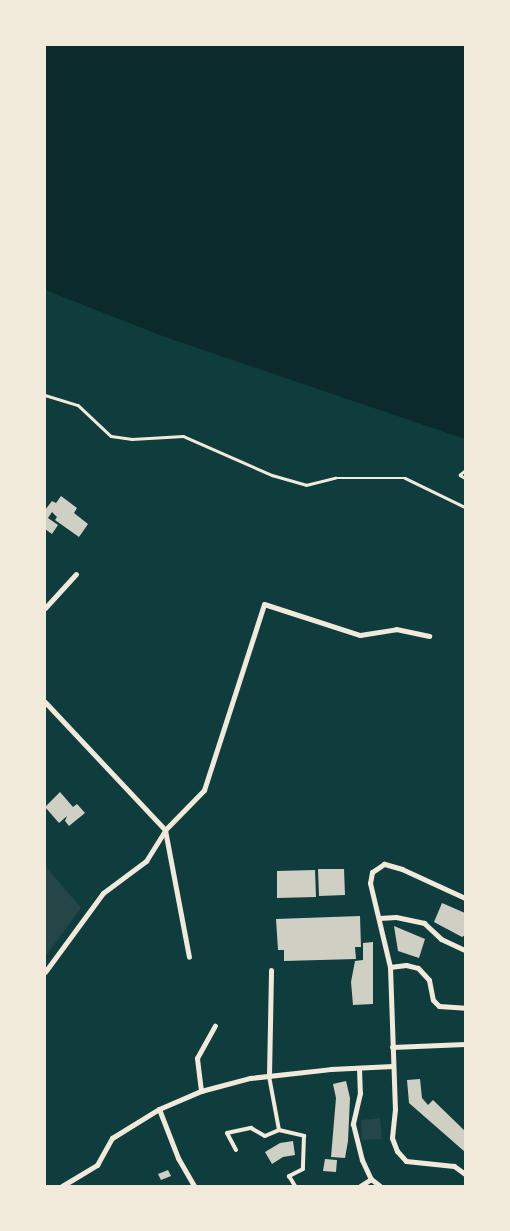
<!DOCTYPE html>
<style>
body{margin:0}
#map{position:relative;width:510px;height:1231px;overflow:hidden;background:#0f3d3e;font-family:"Open Sans",sans-serif}
div>[style]{position:absolute}
[style*='--x']{left:calc(var(--x)*1px);top:calc(var(--y)*1px);width:calc(var(--w)*1px);rotate:calc(var(--a)*1deg)}
.green>*{inset:0;background:#244646}
.water>*{inset:0;background:#0a2a2b}
.building>*{inset:0;background:#cfcfc3}
.path>*{height:2.5px;margin:-1.25px;padding:0 1.25px;transform-origin:1.25px;border-radius:1.25px;background:#f1e9da}
.service>*{height:4px;margin:-2px;padding:0 2px;transform-origin:2px;border-radius:2px;background:#f1e9da}
.minor>*{height:5px;margin:-2.5px;padding:0 2.5px;transform-origin:2.5px;border-radius:2.5px;background:#f1e9da}
span{translate:-50% -50%;white-space:nowrap;text-align:center;line-height:1.15;-webkit-text-stroke:4.5px #f1e9da;paint-order:stroke}
.frame{position:absolute;inset:0;border:46px solid #f1e9da;pointer-events:none}
</style>
<div id="map">
<div class="green">
<i style="clip-path:polygon(45px 866px,81px 908px,45px 957px)"></i>
<i style="clip-path:polygon(380px 1118px,382px 1139px,362px 1140px,361px 1120px)"></i>
</div>
<div class="water">
<i style="clip-path:polygon(45px 45px,465px 45px,465px 439px,165px 337px,45px 290px)"></i>
</div>
<div class="building">
<i style="clip-path:polygon(61px 496px,77px 508px,74px 513px,88px 524px,79px 537px,55px 520px,57px 517px,52px 512px,48px 518px,58px 525px,52px 534px,45px 529px,45px 510px,52px 501px,56px 503px)"></i>
<i style="clip-path:polygon(60px 792px,73px 807px,77px 804px,85px 813px,69px 826px,65px 821px,67px 816px,59px 823px,45px 807px)"></i>
<i style="clip-path:polygon(318px 869px,344px 869px,345px 895px,319px 896px)"></i>
<i style="clip-path:polygon(315px 870px,316px 897px,277px 898px,277px 871px)"></i>
<i style="clip-path:polygon(442px 903px,465px 913px,465px 935px,462px 937px,434px 922px)"></i>
<i style="clip-path:polygon(360px 916px,361px 947px,355px 947px,356px 959px,284px 961px,284px 950px,278px 950px,276px 919px)"></i>
<i style="clip-path:polygon(394px 926px,425px 939px,419px 958px,398px 951px)"></i>
<i style="clip-path:polygon(373px 942px,373px 1004px,353px 1005px,351px 982px,355px 961px,363px 960px,363px 943px)"></i>
<i style="clip-path:polygon(420px 1079px,422px 1098px,428px 1105px,433px 1100px,465px 1131px,465px 1152px,409px 1103px,407px 1080px)"></i>
<i style="clip-path:polygon(346px 1081px,350px 1098px,348px 1141px,345px 1158px,331px 1157px,336px 1098px,333px 1084px)"></i>
<i style="clip-path:polygon(293px 1141px,295px 1155px,283px 1157px,272px 1164px,265px 1152px,280px 1143px)"></i>
<i style="clip-path:polygon(325px 1159px,337px 1160px,336px 1172px,323px 1171px)"></i>
<i style="clip-path:polygon(168px 1170px,171px 1176px,161px 1180px,158px 1174px)"></i>
</div>
<div class="path">
<i style="--x:45;--y:395;--w:34;--a:17"></i>
<i style="--x:78;--y:405;--w:45;--a:43.2"></i>
<i style="--x:111;--y:436;--w:21;--a:8"></i>
<i style="--x:132;--y:439;--w:51;--a:-3.4"></i>
<i style="--x:183;--y:436;--w:97;--a:23.7"></i>
<i style="--x:272;--y:475;--w:35;--a:16"></i>
<i style="--x:306;--y:485;--w:30;--a:-14"></i>
<i style="--x:335;--y:478;--w:70;--a:0"></i>
<i style="--x:405;--y:478;--w:67;--a:25.8"></i>
<i style="--x:465;--y:471;--w:6;--a:141"></i>
<i style="--x:460;--y:475;--w:6;--a:31"></i>
</div>
<div class="service">
<i style="--x:279;--y:1130;--w:26;--a:13"></i>
<i style="--x:304;--y:1136;--w:33;--a:92"></i>
<i style="--x:303;--y:1169;--w:16;--a:153"></i>
<i style="--x:289;--y:1176;--w:12;--a:59"></i>
<i style="--x:236;--y:1150;--w:19;--a:-118"></i>
<i style="--x:227;--y:1133;--w:25;--a:-12"></i>
<i style="--x:251;--y:1128;--w:16;--a:30"></i>
<i style="--x:265;--y:1136;--w:15;--a:-23"></i>
<i style="--x:279;--y:1130;--w:55;--a:-100.5"></i>
</div>
<div class="minor">
<i style="--x:45;--y:608;--w:46;--a:-47.6"></i>
<i style="--x:45;--y:702;--w:175;--a:46.8"></i>
<i style="--x:165;--y:830;--w:129;--a:79.3"></i>
<i style="--x:465;--y:898;--w:69;--a:-155.3"></i>
<i style="--x:402;--y:869;--w:19;--a:-164"></i>
<i style="--x:384;--y:864;--w:14;--a:146"></i>
<i style="--x:372;--y:872;--w:11;--a:100"></i>
<i style="--x:370;--y:883;--w:86;--a:76.6"></i>
<i style="--x:390;--y:967;--w:142;--a:88"></i>
<i style="--x:395;--y:1109;--w:29;--a:96"></i>
<i style="--x:392;--y:1138;--w:14;--a:69"></i>
<i style="--x:397;--y:1151;--w:13;--a:48"></i>
<i style="--x:406;--y:1161;--w:48;--a:5.9"></i>
<i style="--x:454;--y:1166;--w:14;--a:36"></i>
<i style="--x:379;--y:918;--w:17;--a:-3"></i>
<i style="--x:396;--y:917;--w:29;--a:12"></i>
<i style="--x:424;--y:923;--w:23;--a:43"></i>
<i style="--x:441;--y:939;--w:26;--a:25"></i>
<i style="--x:390;--y:967;--w:16;--a:-7"></i>
<i style="--x:406;--y:965;--w:12;--a:14"></i>
<i style="--x:418;--y:968;--w:16;--a:47"></i>
<i style="--x:429;--y:980;--w:20;--a:79"></i>
<i style="--x:433;--y:1000;--w:8;--a:45"></i>
<i style="--x:439;--y:1006;--w:26;--a:4"></i>
<i style="--x:45;--y:972;--w:98;--a:-53.7"></i>
<i style="--x:103;--y:893;--w:54;--a:-36.7"></i>
<i style="--x:146;--y:861;--w:36;--a:-58"></i>
<i style="--x:165;--y:830;--w:56;--a:-45.7"></i>
<i style="--x:204;--y:790;--w:195;--a:-72.1"></i>
<i style="--x:264;--y:604;--w:101;--a:17.9"></i>
<i style="--x:360;--y:635;--w:36;--a:-9"></i>
<i style="--x:396;--y:629;--w:34;--a:12"></i>
<i style="--x:392;--y:1047;--w:73;--a:-2.4"></i>
<i style="--x:359;--y:1068;--w:25;--a:88"></i>
<i style="--x:360;--y:1093;--w:32;--a:103"></i>
<i style="--x:353;--y:1124;--w:37;--a:76"></i>
<i style="--x:362;--y:1160;--w:21;--a:65"></i>
<i style="--x:371;--y:1179;--w:11;--a:38"></i>
<i style="--x:269;--y:1076;--w:106;--a:-88.9"></i>
<i style="--x:201;--y:1091;--w:33;--a:-97"></i>
<i style="--x:197;--y:1058;--w:37;--a:-61"></i>
<i style="--x:159;--y:1109;--w:53;--a:68.8"></i>
<i style="--x:178;--y:1158;--w:32;--a:60"></i>
<i style="--x:62;--y:1186;--w:41;--a:-31"></i>
<i style="--x:97;--y:1165;--w:31;--a:-61"></i>
<i style="--x:112;--y:1138;--w:55;--a:-31.7"></i>
<i style="--x:159;--y:1109;--w:46;--a:-23.2"></i>
<i style="--x:201;--y:1091;--w:51;--a:-14.9"></i>
<i style="--x:250;--y:1078;--w:81;--a:-6.3"></i>
<i style="--x:331;--y:1069;--w:62;--a:-2.8"></i>
<i style="--x:360;--y:1186;--w:13;--a:-32"></i>
</div>
<div class="frame"></div>
</div>
